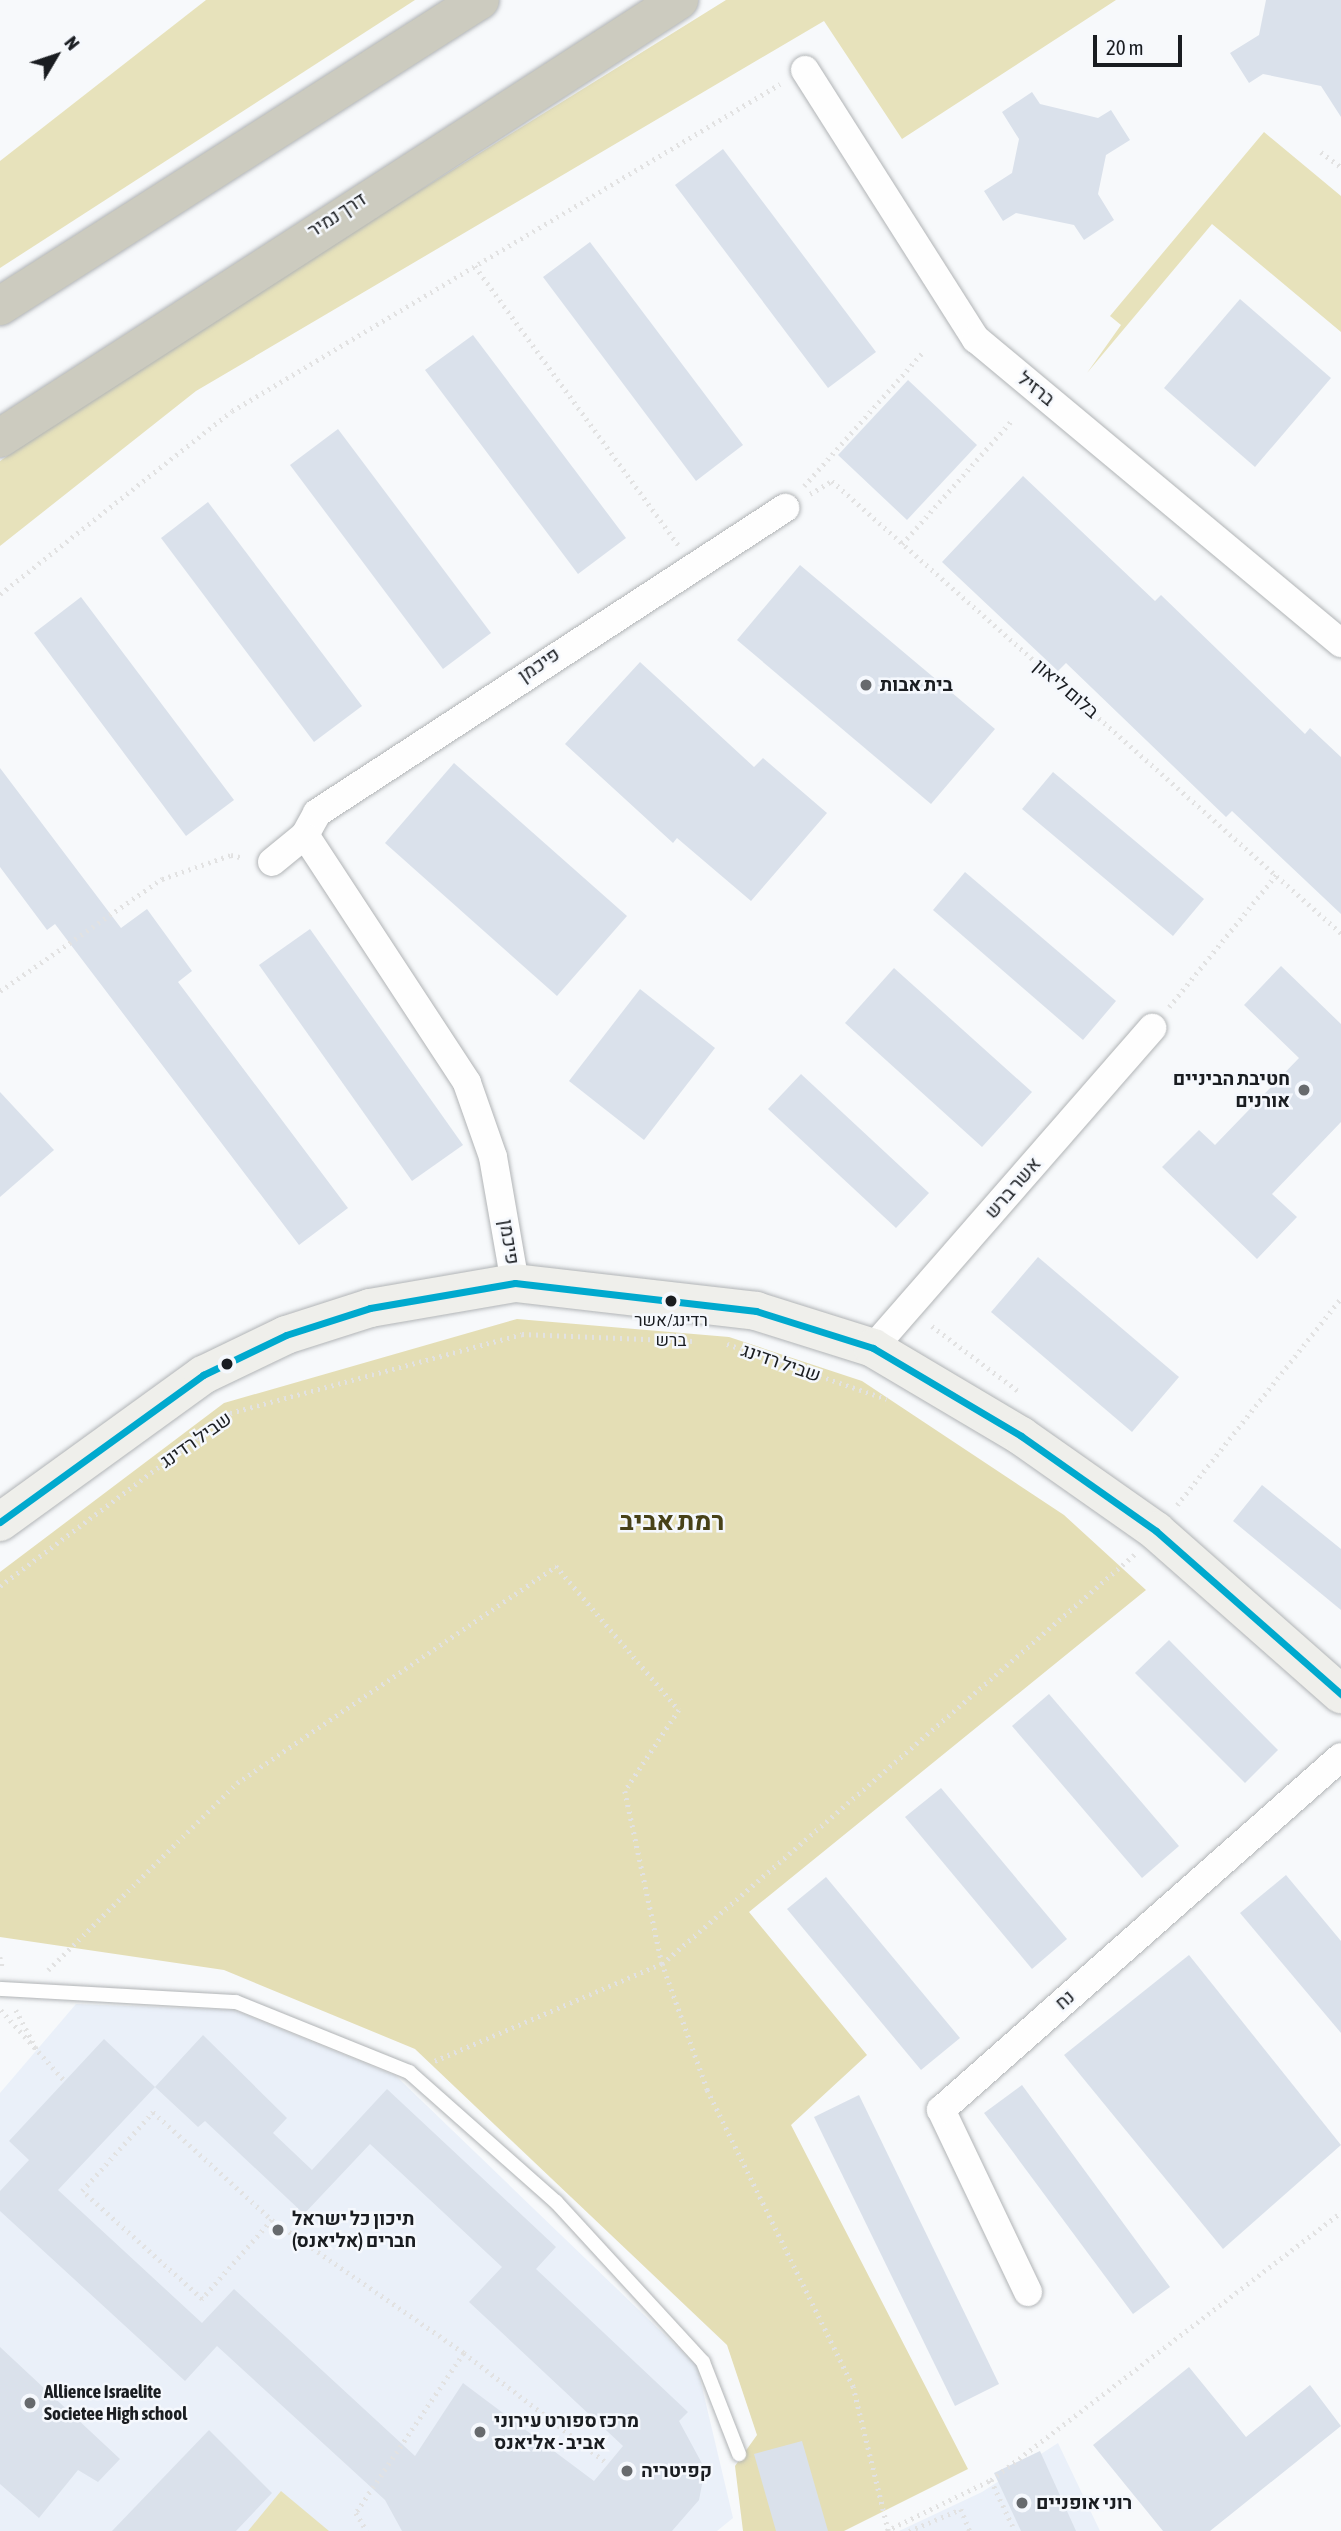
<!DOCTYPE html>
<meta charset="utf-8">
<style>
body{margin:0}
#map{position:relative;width:1341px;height:2531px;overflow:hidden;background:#f7f9fb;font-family:"Asap Condensed",Heebo,sans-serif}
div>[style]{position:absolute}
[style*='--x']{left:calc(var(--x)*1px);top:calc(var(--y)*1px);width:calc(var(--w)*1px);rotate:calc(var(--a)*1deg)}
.built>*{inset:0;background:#eaf0f9}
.green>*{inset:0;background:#e7e2bb}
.forest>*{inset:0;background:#e4deb5}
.building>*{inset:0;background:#dae1eb}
.path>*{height:4.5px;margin-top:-2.25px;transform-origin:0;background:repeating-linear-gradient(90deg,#e2e2e2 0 2px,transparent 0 7px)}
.roads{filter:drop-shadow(0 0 2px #b1b4b6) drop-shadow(0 0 2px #b1b4b6)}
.lane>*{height:14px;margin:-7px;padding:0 7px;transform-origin:7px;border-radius:7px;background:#fefefe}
.street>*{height:28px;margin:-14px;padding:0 14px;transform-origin:14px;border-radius:14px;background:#fefefe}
.secondary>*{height:38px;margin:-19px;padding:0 19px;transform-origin:19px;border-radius:19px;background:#efefeb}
.highway>*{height:38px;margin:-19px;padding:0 19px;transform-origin:19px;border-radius:19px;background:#cccbbf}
.bus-1>*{height:7px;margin:-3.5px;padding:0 3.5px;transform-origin:3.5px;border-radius:3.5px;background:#00a9ce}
.dots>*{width:19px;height:19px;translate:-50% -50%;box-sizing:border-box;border:4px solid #f5f8fd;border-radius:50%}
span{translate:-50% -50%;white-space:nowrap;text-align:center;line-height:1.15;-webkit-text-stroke:5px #f5f8fd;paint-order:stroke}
.bus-label{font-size:17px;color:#1a1d21}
.street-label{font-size:19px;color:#1a1d21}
.poi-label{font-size:19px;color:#1a1d21;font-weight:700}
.left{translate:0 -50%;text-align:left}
.right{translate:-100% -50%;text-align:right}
.district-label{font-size:26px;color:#474118;font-weight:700}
.north{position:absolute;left:21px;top:21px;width:70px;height:70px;-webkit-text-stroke:5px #f5f8fd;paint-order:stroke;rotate:51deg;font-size:19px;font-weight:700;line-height:28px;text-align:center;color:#1a1d21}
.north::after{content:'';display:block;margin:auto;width:24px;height:32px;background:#1a1d21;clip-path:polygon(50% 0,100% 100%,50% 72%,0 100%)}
.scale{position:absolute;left:1093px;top:35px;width:89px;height:32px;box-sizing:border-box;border:4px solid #1a1d21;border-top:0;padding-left:9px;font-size:21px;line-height:24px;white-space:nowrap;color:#1a1d21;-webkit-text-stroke:5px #f5f8fd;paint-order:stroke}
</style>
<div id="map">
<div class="built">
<i style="clip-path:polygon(76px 2004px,234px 2010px,396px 2076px,697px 2366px,733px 2518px,717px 2531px,0 2531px,0 2093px)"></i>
<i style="clip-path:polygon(1058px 2443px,1100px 2531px,899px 2531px,982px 2492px)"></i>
</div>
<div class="green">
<i style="clip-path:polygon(206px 0,415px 0,0 268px,0 161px)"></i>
<i style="clip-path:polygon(726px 0,1116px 0,902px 139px,824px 21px,196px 391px,0 546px,0 461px,163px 350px)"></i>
<i style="clip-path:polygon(1264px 132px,1341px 196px,1341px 332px,1212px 224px,1087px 373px,1121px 325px,1110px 316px)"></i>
<i style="clip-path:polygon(281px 2491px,329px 2531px,248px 2531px)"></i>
</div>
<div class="forest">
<i style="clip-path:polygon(517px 1319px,729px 1337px,862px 1381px,1064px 1515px,1146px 1590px,749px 1912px,867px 2055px,791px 2125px,968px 2469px,844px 2531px,743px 2531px,735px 2466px,757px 2435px,727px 2345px,415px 2049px,224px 1970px,0 1937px,0 1572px,224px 1403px)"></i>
</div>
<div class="building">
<i style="clip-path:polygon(1266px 0,1341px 0,1341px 117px,1321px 86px,1263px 74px,1249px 83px,1230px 53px,1259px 35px)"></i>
<i style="clip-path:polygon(1032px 92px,1040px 104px,1098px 118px,1111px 110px,1130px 140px,1106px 155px,1098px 194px,1114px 220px,1084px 240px,1074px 225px,1016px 213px,1003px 221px,984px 191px,1012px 173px,1019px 139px,1002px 112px)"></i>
<i style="clip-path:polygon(723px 149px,876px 352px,828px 388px,675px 185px)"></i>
<i style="clip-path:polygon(590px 242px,743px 445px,696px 481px,543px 277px)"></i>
<i style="clip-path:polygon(1240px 299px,1331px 378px,1255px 467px,1164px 388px)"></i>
<i style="clip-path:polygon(473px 335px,626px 538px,578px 574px,425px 370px)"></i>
<i style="clip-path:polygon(908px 380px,977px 445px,907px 520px,838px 455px)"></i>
<i style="clip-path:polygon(338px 429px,491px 633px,443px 669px,290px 465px)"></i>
<i style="clip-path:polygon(1023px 476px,1155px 601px,1161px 595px,1305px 734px,1310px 728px,1341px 757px,1341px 914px,1232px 811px,1226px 817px,1066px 663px,1058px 671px,942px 562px)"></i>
<i style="clip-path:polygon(208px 502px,362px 706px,314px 742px,161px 538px)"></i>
<i style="clip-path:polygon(800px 565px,995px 729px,931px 804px,737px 640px)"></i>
<i style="clip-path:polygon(81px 597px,234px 800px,186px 836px,34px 633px)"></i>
<i style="clip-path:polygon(640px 662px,754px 767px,763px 758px,827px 813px,751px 901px,677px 838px,673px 843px,565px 744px)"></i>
<i style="clip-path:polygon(454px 763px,627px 916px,557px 996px,385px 843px)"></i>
<i style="clip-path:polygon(0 768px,121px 928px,147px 909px,192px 971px,178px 982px,348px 1208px,299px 1245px,55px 924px,47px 930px,0 867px)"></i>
<i style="clip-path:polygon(1053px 772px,1204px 899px,1173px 936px,1022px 809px)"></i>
<i style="clip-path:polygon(965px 872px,1116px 1001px,1083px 1040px,933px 910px)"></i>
<i style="clip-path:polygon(310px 929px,463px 1145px,412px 1181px,259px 965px)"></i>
<i style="clip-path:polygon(1281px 966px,1341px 1024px,1341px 1122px,1272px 1194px,1297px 1217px,1257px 1259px,1162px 1167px,1199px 1130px,1215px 1145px,1299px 1058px,1244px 1005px)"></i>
<i style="clip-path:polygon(894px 968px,1032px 1092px,982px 1147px,845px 1023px)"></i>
<i style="clip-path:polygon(640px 989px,715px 1048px,644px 1140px,569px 1081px)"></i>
<i style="clip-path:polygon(801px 1074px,929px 1193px,896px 1228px,768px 1109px)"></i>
<i style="clip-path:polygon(0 1092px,54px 1150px,0 1197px)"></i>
<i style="clip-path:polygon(1038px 1257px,1179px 1377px,1132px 1432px,991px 1312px)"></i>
<i style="clip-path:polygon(1262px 1485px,1341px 1549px,1341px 1610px,1233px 1521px)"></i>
<i style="clip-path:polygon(1169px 1640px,1278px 1750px,1245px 1783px,1135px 1673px)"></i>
<i style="clip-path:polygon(1049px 1694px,1179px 1846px,1142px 1878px,1012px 1726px)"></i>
<i style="clip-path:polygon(941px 1788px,1067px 1939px,1032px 1969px,905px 1817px)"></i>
<i style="clip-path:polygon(1286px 1875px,1341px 1941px,1341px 2033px,1240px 1913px)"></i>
<i style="clip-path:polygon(826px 1877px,960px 2038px,921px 2070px,787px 1909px)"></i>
<i style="clip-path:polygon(1189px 1955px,1341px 2145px,1223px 2249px,1064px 2055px)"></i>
<i style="clip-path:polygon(evenodd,203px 2035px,287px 2118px,273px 2133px,312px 2170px,387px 2089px,556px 2247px,536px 2269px,688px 2412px,679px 2421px,705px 2469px,699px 2500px,672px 2531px,402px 2531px,385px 2500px,217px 2346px,185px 2381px,0 2211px,0 2191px,29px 2160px,9px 2141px,104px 2039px,155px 2087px,203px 2035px,155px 2087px,198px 2127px,205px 2121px,304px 2214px,370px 2144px,502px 2267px,469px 2302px,623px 2446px,594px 2481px,463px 2383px,415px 2456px,234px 2289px,202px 2323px,58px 2190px,155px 2087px)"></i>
<i style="clip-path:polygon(1022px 2085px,1170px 2287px,1133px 2314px,984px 2113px)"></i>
<i style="clip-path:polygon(859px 2095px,999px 2384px,955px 2406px,814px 2117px)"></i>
<i style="clip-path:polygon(0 2347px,120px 2459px,98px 2482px,78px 2470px,39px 2518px,0 2484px)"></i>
<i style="clip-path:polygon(1189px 2367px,1246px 2437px,1310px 2385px,1341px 2426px,1210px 2531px,1163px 2531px,1093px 2445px)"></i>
<i style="clip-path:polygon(209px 2430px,272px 2493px,236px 2531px,112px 2531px)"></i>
<i style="clip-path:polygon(802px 2441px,828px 2531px,776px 2531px,754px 2454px)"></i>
<i style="clip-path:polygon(1040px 2451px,1076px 2531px,1021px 2531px,994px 2473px)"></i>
</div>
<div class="path">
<i style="--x:1321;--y:152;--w:25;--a:37"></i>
<i style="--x:475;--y:266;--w:346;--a:53.9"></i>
<i style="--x:804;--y:486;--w:178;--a:-48.4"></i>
<i style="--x:810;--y:494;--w:26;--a:-31"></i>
<i style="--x:832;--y:481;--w:681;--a:41.61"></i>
<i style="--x:902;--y:544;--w:166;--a:-48.4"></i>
<i style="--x:0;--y:594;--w:295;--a:-38.3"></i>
<i style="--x:232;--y:411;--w:638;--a:-30.83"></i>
<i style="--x:0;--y:991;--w:197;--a:-34.7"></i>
<i style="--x:162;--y:879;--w:73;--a:-19.2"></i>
<i style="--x:231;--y:855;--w:13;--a:13"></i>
<i style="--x:1169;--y:1007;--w:170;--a:-51"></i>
<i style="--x:932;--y:1326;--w:111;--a:37"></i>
<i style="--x:727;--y:1344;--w:169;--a:19"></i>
<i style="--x:1177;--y:1505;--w:264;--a:-51.6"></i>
<i style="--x:0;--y:1586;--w:288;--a:-36.9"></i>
<i style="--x:230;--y:1413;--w:302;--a:-15.1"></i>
<i style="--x:522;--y:1334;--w:172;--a:2.3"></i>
<i style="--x:0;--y:1957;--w:12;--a:76"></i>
<i style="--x:48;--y:1970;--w:266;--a:-44.7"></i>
<i style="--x:237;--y:1783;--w:386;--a:-34.2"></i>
<i style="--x:556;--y:1566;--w:189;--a:49.5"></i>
<i style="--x:679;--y:1710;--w:97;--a:123.7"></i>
<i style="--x:625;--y:1791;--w:177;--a:77.9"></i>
<i style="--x:662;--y:1964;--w:251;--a:156.8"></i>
<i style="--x:1;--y:2010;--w:96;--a:48"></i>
<i style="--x:16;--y:2010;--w:45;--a:62.3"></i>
<i style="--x:272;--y:2220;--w:106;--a:131.5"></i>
<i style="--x:202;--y:2299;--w:161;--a:-138"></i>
<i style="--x:82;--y:2191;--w:106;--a:-48.1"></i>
<i style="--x:153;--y:2112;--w:161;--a:42.2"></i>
<i style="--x:272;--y:2220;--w:234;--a:34.7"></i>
<i style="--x:464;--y:2353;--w:193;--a:124"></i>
<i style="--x:356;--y:2513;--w:21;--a:59"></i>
<i style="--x:464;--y:2353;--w:182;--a:37.6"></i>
<i style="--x:991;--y:2480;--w:56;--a:64.8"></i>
<i style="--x:886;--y:2531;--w:117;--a:-25.9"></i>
<i style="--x:991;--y:2480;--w:441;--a:-37.4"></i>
<i style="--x:888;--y:2531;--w:148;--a:-103.7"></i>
<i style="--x:853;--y:2387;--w:331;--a:-116.2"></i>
<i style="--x:707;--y:2090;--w:134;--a:-109.7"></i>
<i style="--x:662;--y:1964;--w:626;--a:-40.92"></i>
<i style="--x:909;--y:2531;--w:56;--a:-22.9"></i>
<i style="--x:961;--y:2509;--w:24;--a:68"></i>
</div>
<div class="roads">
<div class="lane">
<i style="--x:0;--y:1989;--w:236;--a:3.2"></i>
<i style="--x:236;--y:2002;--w:187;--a:22"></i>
<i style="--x:409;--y:2072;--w:196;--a:41.5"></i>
<i style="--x:556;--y:2202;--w:217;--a:47.4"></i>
<i style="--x:703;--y:2362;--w:99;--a:68.6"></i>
</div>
<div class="street">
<i style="--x:805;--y:70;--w:319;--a:57.6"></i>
<i style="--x:976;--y:339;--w:475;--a:39.8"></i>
<i style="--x:305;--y:835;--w:296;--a:56.8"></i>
<i style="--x:467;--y:1083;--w:78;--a:70.6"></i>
<i style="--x:493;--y:1157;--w:128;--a:80.1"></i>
<i style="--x:272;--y:862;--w:43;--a:-39.3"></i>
<i style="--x:305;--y:835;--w:25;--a:-61"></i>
<i style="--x:317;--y:813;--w:559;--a:-33.09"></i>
<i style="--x:873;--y:1348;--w:425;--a:-48.9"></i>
<i style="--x:1028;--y:2292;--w:202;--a:-115.5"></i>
<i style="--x:941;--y:2110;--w:533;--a:-41.43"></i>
</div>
<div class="secondary">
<i style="--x:0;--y:1522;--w:251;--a:-35.9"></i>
<i style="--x:203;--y:1375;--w:92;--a:-25.7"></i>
<i style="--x:286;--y:1335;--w:88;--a:-17.8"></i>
<i style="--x:370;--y:1308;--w:147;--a:-9.8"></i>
<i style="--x:515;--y:1283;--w:243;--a:6.6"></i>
<i style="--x:756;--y:1311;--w:123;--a:17.5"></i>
<i style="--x:873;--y:1348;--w:172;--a:30.7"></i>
<i style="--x:1021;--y:1436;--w:165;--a:35.1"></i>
<i style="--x:1156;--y:1531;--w:247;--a:41.4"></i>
</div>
<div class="highway">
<i style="--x:0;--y:306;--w:569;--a:-32.52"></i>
<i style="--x:0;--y:438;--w:808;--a:-32.82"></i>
</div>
</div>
<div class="bus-1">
<i style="--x:0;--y:1522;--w:251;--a:-35.9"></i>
<i style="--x:203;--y:1375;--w:92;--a:-25.7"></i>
<i style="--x:286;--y:1335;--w:88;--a:-17.8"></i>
<i style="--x:370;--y:1308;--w:147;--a:-9.8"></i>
<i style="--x:515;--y:1283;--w:243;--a:6.6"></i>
<i style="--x:756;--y:1311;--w:123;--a:17.5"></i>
<i style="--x:873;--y:1348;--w:172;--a:30.7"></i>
<i style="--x:1021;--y:1436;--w:165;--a:35.1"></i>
<i style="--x:1156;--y:1531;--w:247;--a:41.4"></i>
</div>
<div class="dots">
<i style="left:866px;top:685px;background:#676a6d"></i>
<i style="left:1304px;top:1090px;background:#676a6d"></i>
<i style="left:671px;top:1301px;background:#1a1d21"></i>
<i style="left:227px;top:1364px;background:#1a1d21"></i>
<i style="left:278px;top:2230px;background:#676a6d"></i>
<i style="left:30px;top:2403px;background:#676a6d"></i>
<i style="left:480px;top:2432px;background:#676a6d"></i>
<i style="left:627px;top:2471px;background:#676a6d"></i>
<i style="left:1022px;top:2503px;background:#676a6d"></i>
</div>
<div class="bus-label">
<span style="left:671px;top:1331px">רדינג/אשר<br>ברש</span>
</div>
<div class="street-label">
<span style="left:337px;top:215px;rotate:-33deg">דרך נמיר</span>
<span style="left:1036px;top:389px;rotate:39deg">ברזיל</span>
<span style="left:539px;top:665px;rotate:-34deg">פיכמן</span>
<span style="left:1066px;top:689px;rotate:41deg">בלום ליאון</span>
<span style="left:1013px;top:1188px;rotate:-49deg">אשר ברש</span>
<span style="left:509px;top:1242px;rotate:81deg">פיכמן</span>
<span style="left:781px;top:1363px;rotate:19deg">שביל רדינג</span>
<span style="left:196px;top:1440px;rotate:-35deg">שביל רדינג</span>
<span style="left:1065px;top:2000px;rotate:-41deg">נח</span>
</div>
<div class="poi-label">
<span class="left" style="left:880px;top:685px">בית אבות</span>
<span class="right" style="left:1290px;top:1090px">חטיבת הביניים<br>אורנים</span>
<span class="left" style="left:292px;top:2230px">תיכון כל ישראל<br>חברים (אליאנס)</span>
<span class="left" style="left:44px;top:2403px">Allience Israelite<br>Societee High school</span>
<span class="left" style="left:494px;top:2432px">מרכז ספורט עירוני<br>אביב - אליאנס</span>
<span class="left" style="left:641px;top:2471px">קפיטריה</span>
<span class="left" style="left:1036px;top:2503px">רוני אופניים</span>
</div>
<div class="district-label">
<span style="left:672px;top:1522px">רמת אביב</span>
</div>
<div class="north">N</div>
<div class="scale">20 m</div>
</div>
